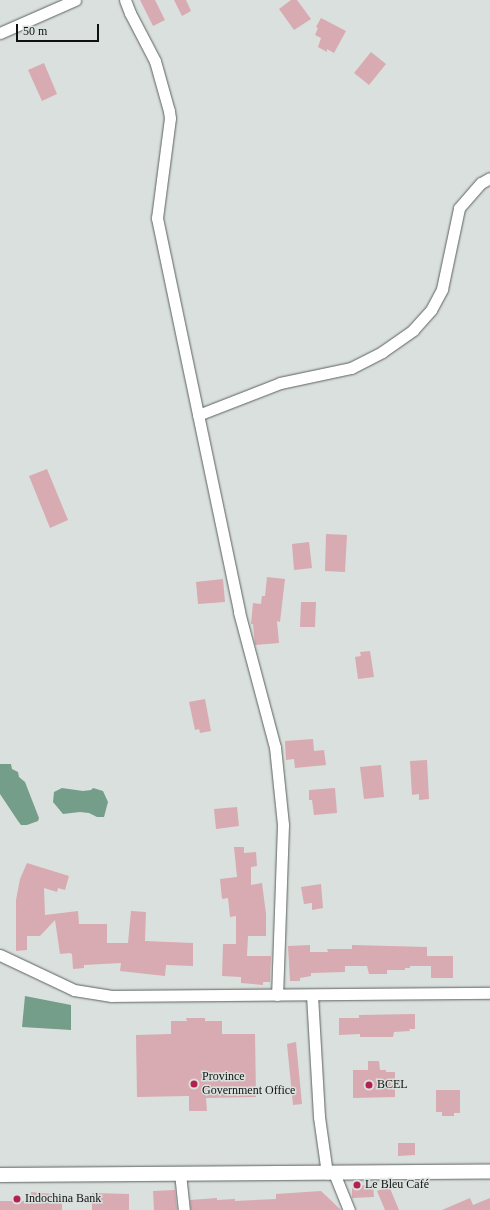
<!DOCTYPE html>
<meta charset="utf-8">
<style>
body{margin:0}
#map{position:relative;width:490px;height:1210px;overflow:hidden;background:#dae0dd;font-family:Georgia,serif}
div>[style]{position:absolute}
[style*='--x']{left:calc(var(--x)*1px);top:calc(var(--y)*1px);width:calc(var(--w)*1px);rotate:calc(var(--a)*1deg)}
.water>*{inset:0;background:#749e8a}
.building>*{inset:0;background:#d8aab1}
.roads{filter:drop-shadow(0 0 1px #5b615e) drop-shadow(0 0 1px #5b615e)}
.minor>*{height:11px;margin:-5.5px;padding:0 5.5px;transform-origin:5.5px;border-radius:5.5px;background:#fff}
.tertiary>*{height:14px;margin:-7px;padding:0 7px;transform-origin:7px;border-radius:7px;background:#fff}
.dots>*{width:11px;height:11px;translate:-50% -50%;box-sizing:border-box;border:2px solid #dae0dd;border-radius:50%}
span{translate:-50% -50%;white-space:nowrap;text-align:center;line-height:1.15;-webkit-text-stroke:3px #dae0dd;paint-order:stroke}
.poi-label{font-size:12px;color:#101211}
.left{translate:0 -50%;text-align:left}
.scale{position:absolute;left:16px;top:24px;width:83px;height:18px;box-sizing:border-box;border:2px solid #101211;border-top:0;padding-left:5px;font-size:12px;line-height:14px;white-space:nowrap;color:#101211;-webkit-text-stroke:3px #dae0dd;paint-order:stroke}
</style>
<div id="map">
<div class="water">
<i style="clip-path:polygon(0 764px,11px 764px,12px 769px,18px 772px,19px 777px,25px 782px,39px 818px,38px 821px,27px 825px,21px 825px,18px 821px,0 794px)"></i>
<i style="clip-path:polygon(62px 788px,83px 791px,91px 790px,93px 788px,103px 791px,108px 802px,104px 817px,97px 817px,89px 813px,80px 812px,63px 814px,53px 802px,54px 792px)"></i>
<i style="clip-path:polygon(25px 996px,71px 1005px,71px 1030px,22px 1027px)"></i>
</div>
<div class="building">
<i style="clip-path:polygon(140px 0,155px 0,165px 20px,153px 26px)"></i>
<i style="clip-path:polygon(174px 0,186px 0,191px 11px,182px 16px)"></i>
<i style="clip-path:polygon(291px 0,297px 0,311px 19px,294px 30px,279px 9px)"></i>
<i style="clip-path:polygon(321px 18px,346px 31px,334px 53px,327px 49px,327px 52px,318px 47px,321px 38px,315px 35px,318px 28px,316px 27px)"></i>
<i style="clip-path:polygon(371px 52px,386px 64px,369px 85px,354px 73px)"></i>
<i style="clip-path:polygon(44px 63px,57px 94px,42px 101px,28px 70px)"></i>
<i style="clip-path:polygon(47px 469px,68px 520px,50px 528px,29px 476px)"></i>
<i style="clip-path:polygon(326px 534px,347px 535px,345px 572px,325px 571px)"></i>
<i style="clip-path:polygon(309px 542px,312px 568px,294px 570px,292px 544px)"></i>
<i style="clip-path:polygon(267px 577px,285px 579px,280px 622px,277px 621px,279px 643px,255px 645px,253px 624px,251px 624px,253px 603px,261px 604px,262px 596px,265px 596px)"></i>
<i style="clip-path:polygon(223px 579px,225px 602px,198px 604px,196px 582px)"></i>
<i style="clip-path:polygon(301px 602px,316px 602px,315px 627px,300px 627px)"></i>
<i style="clip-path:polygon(370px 651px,374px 677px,358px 679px,355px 657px,361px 656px,360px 652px)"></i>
<i style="clip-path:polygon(205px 699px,211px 731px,200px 733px,199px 729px,195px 730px,189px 702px)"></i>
<i style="clip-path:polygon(313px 739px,314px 751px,324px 750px,326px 765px,295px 768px,294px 759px,286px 760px,285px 741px)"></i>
<i style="clip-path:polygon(427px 760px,429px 799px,419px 800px,419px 794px,412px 795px,410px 761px)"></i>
<i style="clip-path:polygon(381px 765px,384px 797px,364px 799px,360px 767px)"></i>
<i style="clip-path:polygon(335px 788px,337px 813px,314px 815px,312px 800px,309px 800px,309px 790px)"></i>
<i style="clip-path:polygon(237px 807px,239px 826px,216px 829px,214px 809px)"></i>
<i style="clip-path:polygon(234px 847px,244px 847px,244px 853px,256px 852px,257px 866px,251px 867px,251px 885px,262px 883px,266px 914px,266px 936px,248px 936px,247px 956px,271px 956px,270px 982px,263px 982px,263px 985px,241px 983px,241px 977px,222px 976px,223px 944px,236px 944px,236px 916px,230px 917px,228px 898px,222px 899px,220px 879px,237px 877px)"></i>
<i style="clip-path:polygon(27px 863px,69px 876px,65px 890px,58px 888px,57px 892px,44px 888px,45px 915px,78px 911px,79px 924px,107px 924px,107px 943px,128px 943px,131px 911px,146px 912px,145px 941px,193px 943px,193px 966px,166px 965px,165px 976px,120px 971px,121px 963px,84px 965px,84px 968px,73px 969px,72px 954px,70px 953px,60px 954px,55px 920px,40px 936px,27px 936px,27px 950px,16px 951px,16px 900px,20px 879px)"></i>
<i style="clip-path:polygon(321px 884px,323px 908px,312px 910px,312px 903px,304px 904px,301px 887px)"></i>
<i style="clip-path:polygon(310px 945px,310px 952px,328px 952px,327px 949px,352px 949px,352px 945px,427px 947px,427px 956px,453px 956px,453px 978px,431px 978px,431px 966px,410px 966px,410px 968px,405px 968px,405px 970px,387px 970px,387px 974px,369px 974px,367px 966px,345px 966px,345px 972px,311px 973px,311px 976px,300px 978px,300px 981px,290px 981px,288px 946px)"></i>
<i style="clip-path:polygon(415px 1014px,415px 1029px,409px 1029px,410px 1031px,394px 1032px,393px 1037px,360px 1037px,360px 1034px,339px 1035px,339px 1018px,359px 1018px,359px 1015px)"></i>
<i style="clip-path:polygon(186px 1018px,205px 1018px,205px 1021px,222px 1021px,222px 1034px,255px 1034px,256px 1097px,206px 1098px,207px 1111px,189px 1111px,189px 1096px,137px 1097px,136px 1035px,171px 1034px,171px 1021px,187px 1021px)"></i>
<i style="clip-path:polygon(296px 1042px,302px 1104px,293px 1105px,287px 1044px)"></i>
<i style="clip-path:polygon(368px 1061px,379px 1061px,380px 1070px,386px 1070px,386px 1072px,395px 1072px,395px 1097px,353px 1098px,353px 1070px,368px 1070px)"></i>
<i style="clip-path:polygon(436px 1090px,460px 1090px,460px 1113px,454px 1113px,454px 1116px,442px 1116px,442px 1112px,436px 1112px)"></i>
<i style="clip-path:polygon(398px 1143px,415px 1143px,415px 1155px,398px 1156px)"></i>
<i style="clip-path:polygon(373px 1185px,374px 1197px,352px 1198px,352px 1186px)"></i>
<i style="clip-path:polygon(389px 1186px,399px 1210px,385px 1210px,377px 1191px)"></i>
<i style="clip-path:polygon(175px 1190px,177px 1210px,154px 1210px,153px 1191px)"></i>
<i style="clip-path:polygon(321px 1191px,341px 1210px,191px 1210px,190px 1200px,217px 1198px,217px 1200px,235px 1199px,235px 1201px,276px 1199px,276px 1194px)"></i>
<i style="clip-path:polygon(31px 1192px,62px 1195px,62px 1210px,0 1210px,0 1201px,31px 1201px)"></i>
<i style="clip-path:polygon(92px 1193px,129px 1194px,129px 1210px,92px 1210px)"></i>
<i style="clip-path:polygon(470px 1198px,473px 1205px,490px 1198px,490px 1210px,442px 1210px)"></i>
</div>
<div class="roads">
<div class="minor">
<i style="--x:125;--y:0;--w:14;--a:69"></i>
<i style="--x:130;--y:13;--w:54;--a:62.5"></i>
<i style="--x:155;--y:61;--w:52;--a:74.4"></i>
<i style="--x:169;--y:111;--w:7;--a:82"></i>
<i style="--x:170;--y:118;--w:101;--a:97.4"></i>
<i style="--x:157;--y:218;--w:402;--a:78.2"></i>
<i style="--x:239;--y:612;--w:140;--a:75.1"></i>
<i style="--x:275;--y:747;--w:78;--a:84.1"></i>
<i style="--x:283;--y:825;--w:170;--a:92"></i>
<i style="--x:0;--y:33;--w:82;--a:-23.7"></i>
<i style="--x:198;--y:415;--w:88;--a:-21.3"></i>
<i style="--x:280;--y:383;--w:73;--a:-11.9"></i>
<i style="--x:351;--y:368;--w:35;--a:-27"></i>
<i style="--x:382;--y:352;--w:38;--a:-35"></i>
<i style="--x:413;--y:330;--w:27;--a:-48"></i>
<i style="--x:431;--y:310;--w:24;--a:-62"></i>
<i style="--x:442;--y:289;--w:83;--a:-78.1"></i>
<i style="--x:459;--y:208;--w:33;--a:-49"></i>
<i style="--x:481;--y:183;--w:10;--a:-29"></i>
<i style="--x:0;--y:955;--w:82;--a:25.3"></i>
<i style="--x:74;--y:990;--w:38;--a:9"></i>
<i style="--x:112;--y:996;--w:378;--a:-0.5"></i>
<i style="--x:312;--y:995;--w:122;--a:86.7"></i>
<i style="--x:319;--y:1117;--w:57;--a:81.9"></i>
<i style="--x:180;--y:1173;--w:37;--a:84"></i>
<i style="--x:334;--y:1173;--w:40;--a:68"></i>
</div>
<div class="tertiary">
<i style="--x:0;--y:1175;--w:490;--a:-0.4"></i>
</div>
</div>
<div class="dots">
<i style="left:194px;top:1084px;background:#b22150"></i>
<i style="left:369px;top:1085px;background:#b22150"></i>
<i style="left:357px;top:1185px;background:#b22150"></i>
<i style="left:17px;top:1199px;background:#b22150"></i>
</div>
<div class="poi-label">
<span class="left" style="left:202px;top:1084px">Province<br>Government Office</span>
<span class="left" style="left:377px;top:1085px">BCEL</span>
<span class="left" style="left:365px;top:1185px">Le Bleu Café</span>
<span class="left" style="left:25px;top:1199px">Indochina Bank</span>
</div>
<div class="scale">50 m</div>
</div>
